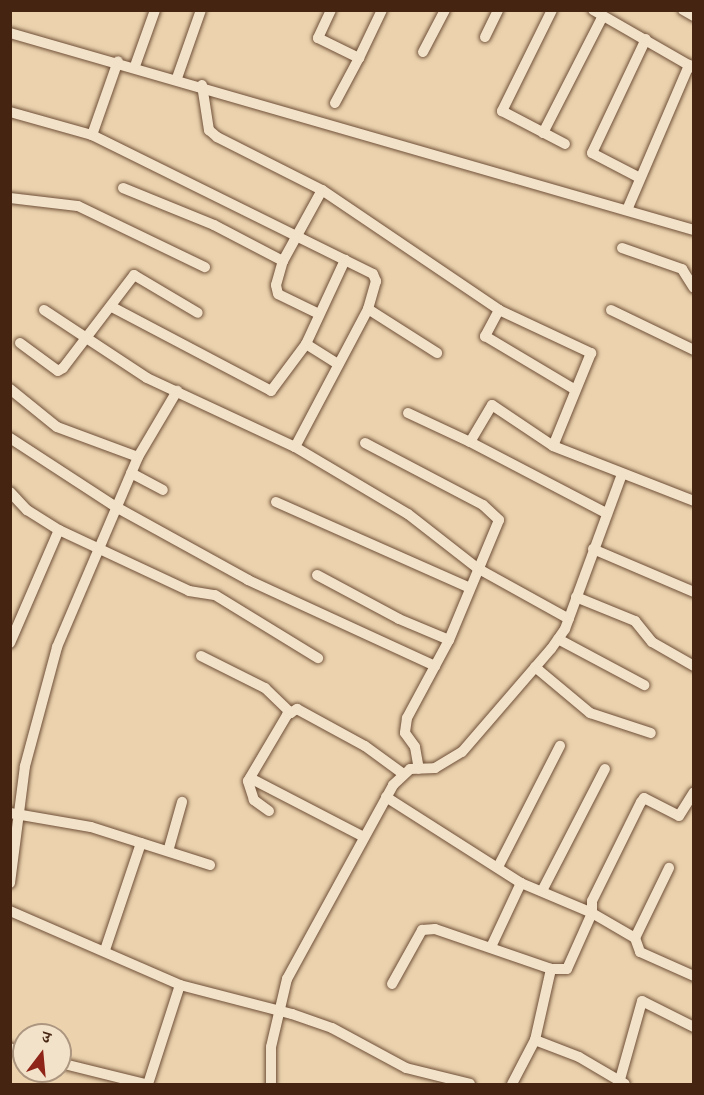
<!DOCTYPE html>
<meta charset="utf-8">
<style>
body{margin:0}
#map{position:relative;width:704px;height:1095px;overflow:hidden;background:#ecd3ae;font-family:"IM FELL French Canon","Noto Serif Devanagari",serif}
div>[style]{position:absolute}
[style*='--x']{left:calc(var(--x)*1px);top:calc(var(--y)*1px);width:calc(var(--w)*1px);rotate:calc(var(--a)*1deg)}
.roads{filter:drop-shadow(0 0 2px #6f5038) drop-shadow(0 0 2px #6f5038)}
.street>*{height:10px;margin:-5px;padding:0 5px;transform-origin:5px;border-radius:5px;background:#f3e2ca}
span{translate:-50% -50%;white-space:nowrap;text-align:center;line-height:1.15;-webkit-text-stroke:5px #f3e2ca;paint-order:stroke}
.frame{position:absolute;inset:0;border:12px solid #452411;pointer-events:none}
.north{position:absolute;left:12px;top:1023px;width:60px;height:60px;box-sizing:border-box;background:#f3e2ca;border:2px solid #ad9680;border-radius:50%;rotate:16deg;font-size:16px;font-weight:700;line-height:24px;text-align:center;color:#452411}
.north::after{content:'';display:block;margin:auto;width:21px;height:27px;background:#8f2418;clip-path:polygon(50% 0,100% 100%,50% 72%,0 100%)}
</style>
<div id="map">
<div class="roads">
<div class="street">
<i style="--x:331;--y:10;--w:31;--a:115"></i>
<i style="--x:318;--y:38;--w:46;--a:26"></i>
<i style="--x:359;--y:58;--w:51;--a:118.1"></i>
<i style="--x:552;--y:10;--w:113;--a:116.3"></i>
<i style="--x:502;--y:111;--w:71;--a:27.6"></i>
<i style="--x:593;--y:10;--w:116;--a:29.9"></i>
<i style="--x:683;--y:10;--w:13;--a:29"></i>
<i style="--x:10;--y:33;--w:712;--a:16.07"></i>
<i style="--x:485;--y:37;--w:30;--a:-64"></i>
<i style="--x:423;--y:52;--w:47;--a:-62.4"></i>
<i style="--x:359;--y:58;--w:53;--a:-64.4"></i>
<i style="--x:135;--y:66;--w:59;--a:-70.3"></i>
<i style="--x:177;--y:78;--w:72;--a:-70.6"></i>
<i style="--x:202;--y:85;--w:46;--a:81.2"></i>
<i style="--x:209;--y:130;--w:11;--a:41"></i>
<i style="--x:217;--y:137;--w:118;--a:26.8"></i>
<i style="--x:322;--y:190;--w:214;--a:34.1"></i>
<i style="--x:499;--y:310;--w:102;--a:25.1"></i>
<i style="--x:591;--y:353;--w:100;--a:112.2"></i>
<i style="--x:10;--y:112;--w:85;--a:15.7"></i>
<i style="--x:92;--y:135;--w:313;--a:26.3"></i>
<i style="--x:373;--y:274;--w:8;--a:67"></i>
<i style="--x:376;--y:281;--w:29;--a:106"></i>
<i style="--x:543;--y:133;--w:131;--a:-62.9"></i>
<i style="--x:92;--y:135;--w:78;--a:-70.6"></i>
<i style="--x:640;--y:178;--w:54;--a:-152.5"></i>
<i style="--x:592;--y:153;--w:126;--a:-64.7"></i>
<i style="--x:123;--y:188;--w:98;--a:22.1"></i>
<i style="--x:214;--y:225;--w:78;--a:27.6"></i>
<i style="--x:10;--y:198;--w:68;--a:6.7"></i>
<i style="--x:78;--y:206;--w:141;--a:25.7"></i>
<i style="--x:627;--y:210;--w:158;--a:-66.8"></i>
<i style="--x:622;--y:248;--w:64;--a:19.3"></i>
<i style="--x:682;--y:269;--w:22;--a:58"></i>
<i style="--x:112;--y:307;--w:180;--a:27.8"></i>
<i style="--x:271;--y:391;--w:59;--a:-53.3"></i>
<i style="--x:306;--y:344;--w:93;--a:-65.1"></i>
<i style="--x:44;--y:310;--w:123;--a:33.4"></i>
<i style="--x:147;--y:378;--w:163;--a:25"></i>
<i style="--x:295;--y:447;--w:131;--a:30.7"></i>
<i style="--x:408;--y:514;--w:88;--a:38"></i>
<i style="--x:477;--y:568;--w:105;--a:29"></i>
<i style="--x:499;--y:310;--w:30;--a:118"></i>
<i style="--x:485;--y:336;--w:104;--a:30.8"></i>
<i style="--x:611;--y:310;--w:92;--a:25.7"></i>
<i style="--x:317;--y:313;--w:43;--a:-154"></i>
<i style="--x:278;--y:294;--w:9;--a:-103"></i>
<i style="--x:276;--y:285;--w:25;--a:-74"></i>
<i style="--x:283;--y:261;--w:81;--a:-61.2"></i>
<i style="--x:20;--y:343;--w:47;--a:36.4"></i>
<i style="--x:58;--y:371;--w:6;--a:-31"></i>
<i style="--x:63;--y:368;--w:117;--a:-52.6"></i>
<i style="--x:134;--y:275;--w:74;--a:30.7"></i>
<i style="--x:306;--y:344;--w:38;--a:32"></i>
<i style="--x:10;--y:389;--w:60;--a:39"></i>
<i style="--x:57;--y:427;--w:86;--a:20.3"></i>
<i style="--x:408;--y:413;--w:68;--a:25.1"></i>
<i style="--x:10;--y:438;--w:126;--a:33.1"></i>
<i style="--x:116;--y:507;--w:151;--a:28.9"></i>
<i style="--x:248;--y:580;--w:206;--a:24.7"></i>
<i style="--x:365;--y:443;--w:133;--a:27.7"></i>
<i style="--x:483;--y:505;--w:22;--a:43"></i>
<i style="--x:499;--y:520;--w:130;--a:112.6"></i>
<i style="--x:449;--y:640;--w:89;--a:118.3"></i>
<i style="--x:407;--y:718;--w:15;--a:98"></i>
<i style="--x:405;--y:733;--w:17;--a:54"></i>
<i style="--x:415;--y:747;--w:22;--a:80"></i>
<i style="--x:295;--y:447;--w:156;--a:-62.1"></i>
<i style="--x:368;--y:309;--w:82;--a:32.5"></i>
<i style="--x:131;--y:473;--w:36;--a:28"></i>
<i style="--x:10;--y:492;--w:25;--a:47"></i>
<i style="--x:27;--y:510;--w:38;--a:32"></i>
<i style="--x:59;--y:530;--w:144;--a:25.1"></i>
<i style="--x:189;--y:591;--w:26;--a:9"></i>
<i style="--x:215;--y:595;--w:121;--a:31.5"></i>
<i style="--x:276;--y:502;--w:212;--a:23.9"></i>
<i style="--x:606;--y:513;--w:153;--a:-152.4"></i>
<i style="--x:470;--y:442;--w:43;--a:-59.3"></i>
<i style="--x:492;--y:405;--w:73;--a:33.9"></i>
<i style="--x:553;--y:446;--w:151;--a:21.3"></i>
<i style="--x:593;--y:549;--w:110;--a:23.1"></i>
<i style="--x:317;--y:575;--w:93;--a:28.2"></i>
<i style="--x:399;--y:619;--w:54;--a:22.8"></i>
<i style="--x:576;--y:597;--w:64;--a:22.1"></i>
<i style="--x:635;--y:621;--w:27;--a:51"></i>
<i style="--x:652;--y:642;--w:48;--a:29.7"></i>
<i style="--x:558;--y:639;--w:98;--a:28.1"></i>
<i style="--x:10;--y:643;--w:123;--a:-66.6"></i>
<i style="--x:201;--y:656;--w:72;--a:26.6"></i>
<i style="--x:265;--y:688;--w:36;--a:44"></i>
<i style="--x:535;--y:667;--w:72;--a:39.9"></i>
<i style="--x:590;--y:713;--w:64;--a:18.2"></i>
<i style="--x:250;--y:778;--w:128;--a:27.4"></i>
<i style="--x:386;--y:797;--w:160;--a:32.5"></i>
<i style="--x:521;--y:883;--w:77;--a:22.9"></i>
<i style="--x:592;--y:913;--w:50;--a:30.2"></i>
<i style="--x:269;--y:811;--w:19;--a:-144"></i>
<i style="--x:254;--y:800;--w:20;--a:-108"></i>
<i style="--x:248;--y:781;--w:77;--a:-59.4"></i>
<i style="--x:287;--y:715;--w:12;--a:-31"></i>
<i style="--x:297;--y:709;--w:77;--a:28.6"></i>
<i style="--x:365;--y:746;--w:46;--a:36.1"></i>
<i style="--x:10;--y:813;--w:82;--a:9.8"></i>
<i style="--x:91;--y:827;--w:125;--a:17.7"></i>
<i style="--x:169;--y:848;--w:48;--a:-74.2"></i>
<i style="--x:499;--y:865;--w:134;--a:-62.9"></i>
<i style="--x:10;--y:883;--w:118;--a:-82.7"></i>
<i style="--x:25;--y:766;--w:123;--a:-74.9"></i>
<i style="--x:57;--y:647;--w:207;--a:-66.9"></i>
<i style="--x:138;--y:457;--w:77;--a:-59.4"></i>
<i style="--x:543;--y:889;--w:135;--a:-62.7"></i>
<i style="--x:10;--y:911;--w:185;--a:23.5"></i>
<i style="--x:180;--y:985;--w:116;--a:14.5"></i>
<i style="--x:292;--y:1014;--w:42;--a:19.3"></i>
<i style="--x:332;--y:1028;--w:84;--a:28.4"></i>
<i style="--x:406;--y:1068;--w:66;--a:14"></i>
<i style="--x:635;--y:938;--w:78;--a:-64.1"></i>
<i style="--x:635;--y:938;--w:15;--a:70"></i>
<i style="--x:640;--y:952;--w:59;--a:24"></i>
<i style="--x:491;--y:947;--w:71;--a:-64.9"></i>
<i style="--x:105;--y:950;--w:113;--a:-71.4"></i>
<i style="--x:392;--y:984;--w:62;--a:-60.9"></i>
<i style="--x:422;--y:930;--w:13;--a:-4"></i>
<i style="--x:435;--y:929;--w:123;--a:19"></i>
<i style="--x:551;--y:969;--w:16;--a:0"></i>
<i style="--x:567;--y:969;--w:61;--a:-65.9"></i>
<i style="--x:592;--y:913;--w:12;--a:-90"></i>
<i style="--x:592;--y:901;--w:110;--a:-63.7"></i>
<i style="--x:641;--y:802;--w:5;--a:-53"></i>
<i style="--x:644;--y:798;--w:39;--a:27"></i>
<i style="--x:679;--y:816;--w:28;--a:-58"></i>
<i style="--x:535;--y:1040;--w:47;--a:21.1"></i>
<i style="--x:579;--y:1057;--w:53;--a:30.4"></i>
<i style="--x:10;--y:1048;--w:15;--a:23"></i>
<i style="--x:60;--y:1063;--w:88;--a:13.9"></i>
<i style="--x:619;--y:1083;--w:85;--a:-74.3"></i>
<i style="--x:642;--y:1001;--w:58;--a:26.6"></i>
<i style="--x:148;--y:1084;--w:104;--a:-72.1"></i>
<i style="--x:271;--y:1084;--w:37;--a:-90"></i>
<i style="--x:271;--y:1047;--w:70;--a:-76.8"></i>
<i style="--x:287;--y:979;--w:221;--a:-61.3"></i>
<i style="--x:393;--y:785;--w:23;--a:-43"></i>
<i style="--x:410;--y:769;--w:25;--a:-2"></i>
<i style="--x:435;--y:768;--w:31;--a:-31"></i>
<i style="--x:462;--y:752;--w:136;--a:-49.2"></i>
<i style="--x:551;--y:649;--w:24;--a:-55"></i>
<i style="--x:565;--y:629;--w:165;--a:-69.8"></i>
<i style="--x:512;--y:1084;--w:50;--a:-62.4"></i>
<i style="--x:535;--y:1040;--w:73;--a:-77.3"></i>
</div>
</div>
<div class="frame"></div>
<div class="north">उ</div>
</div>
